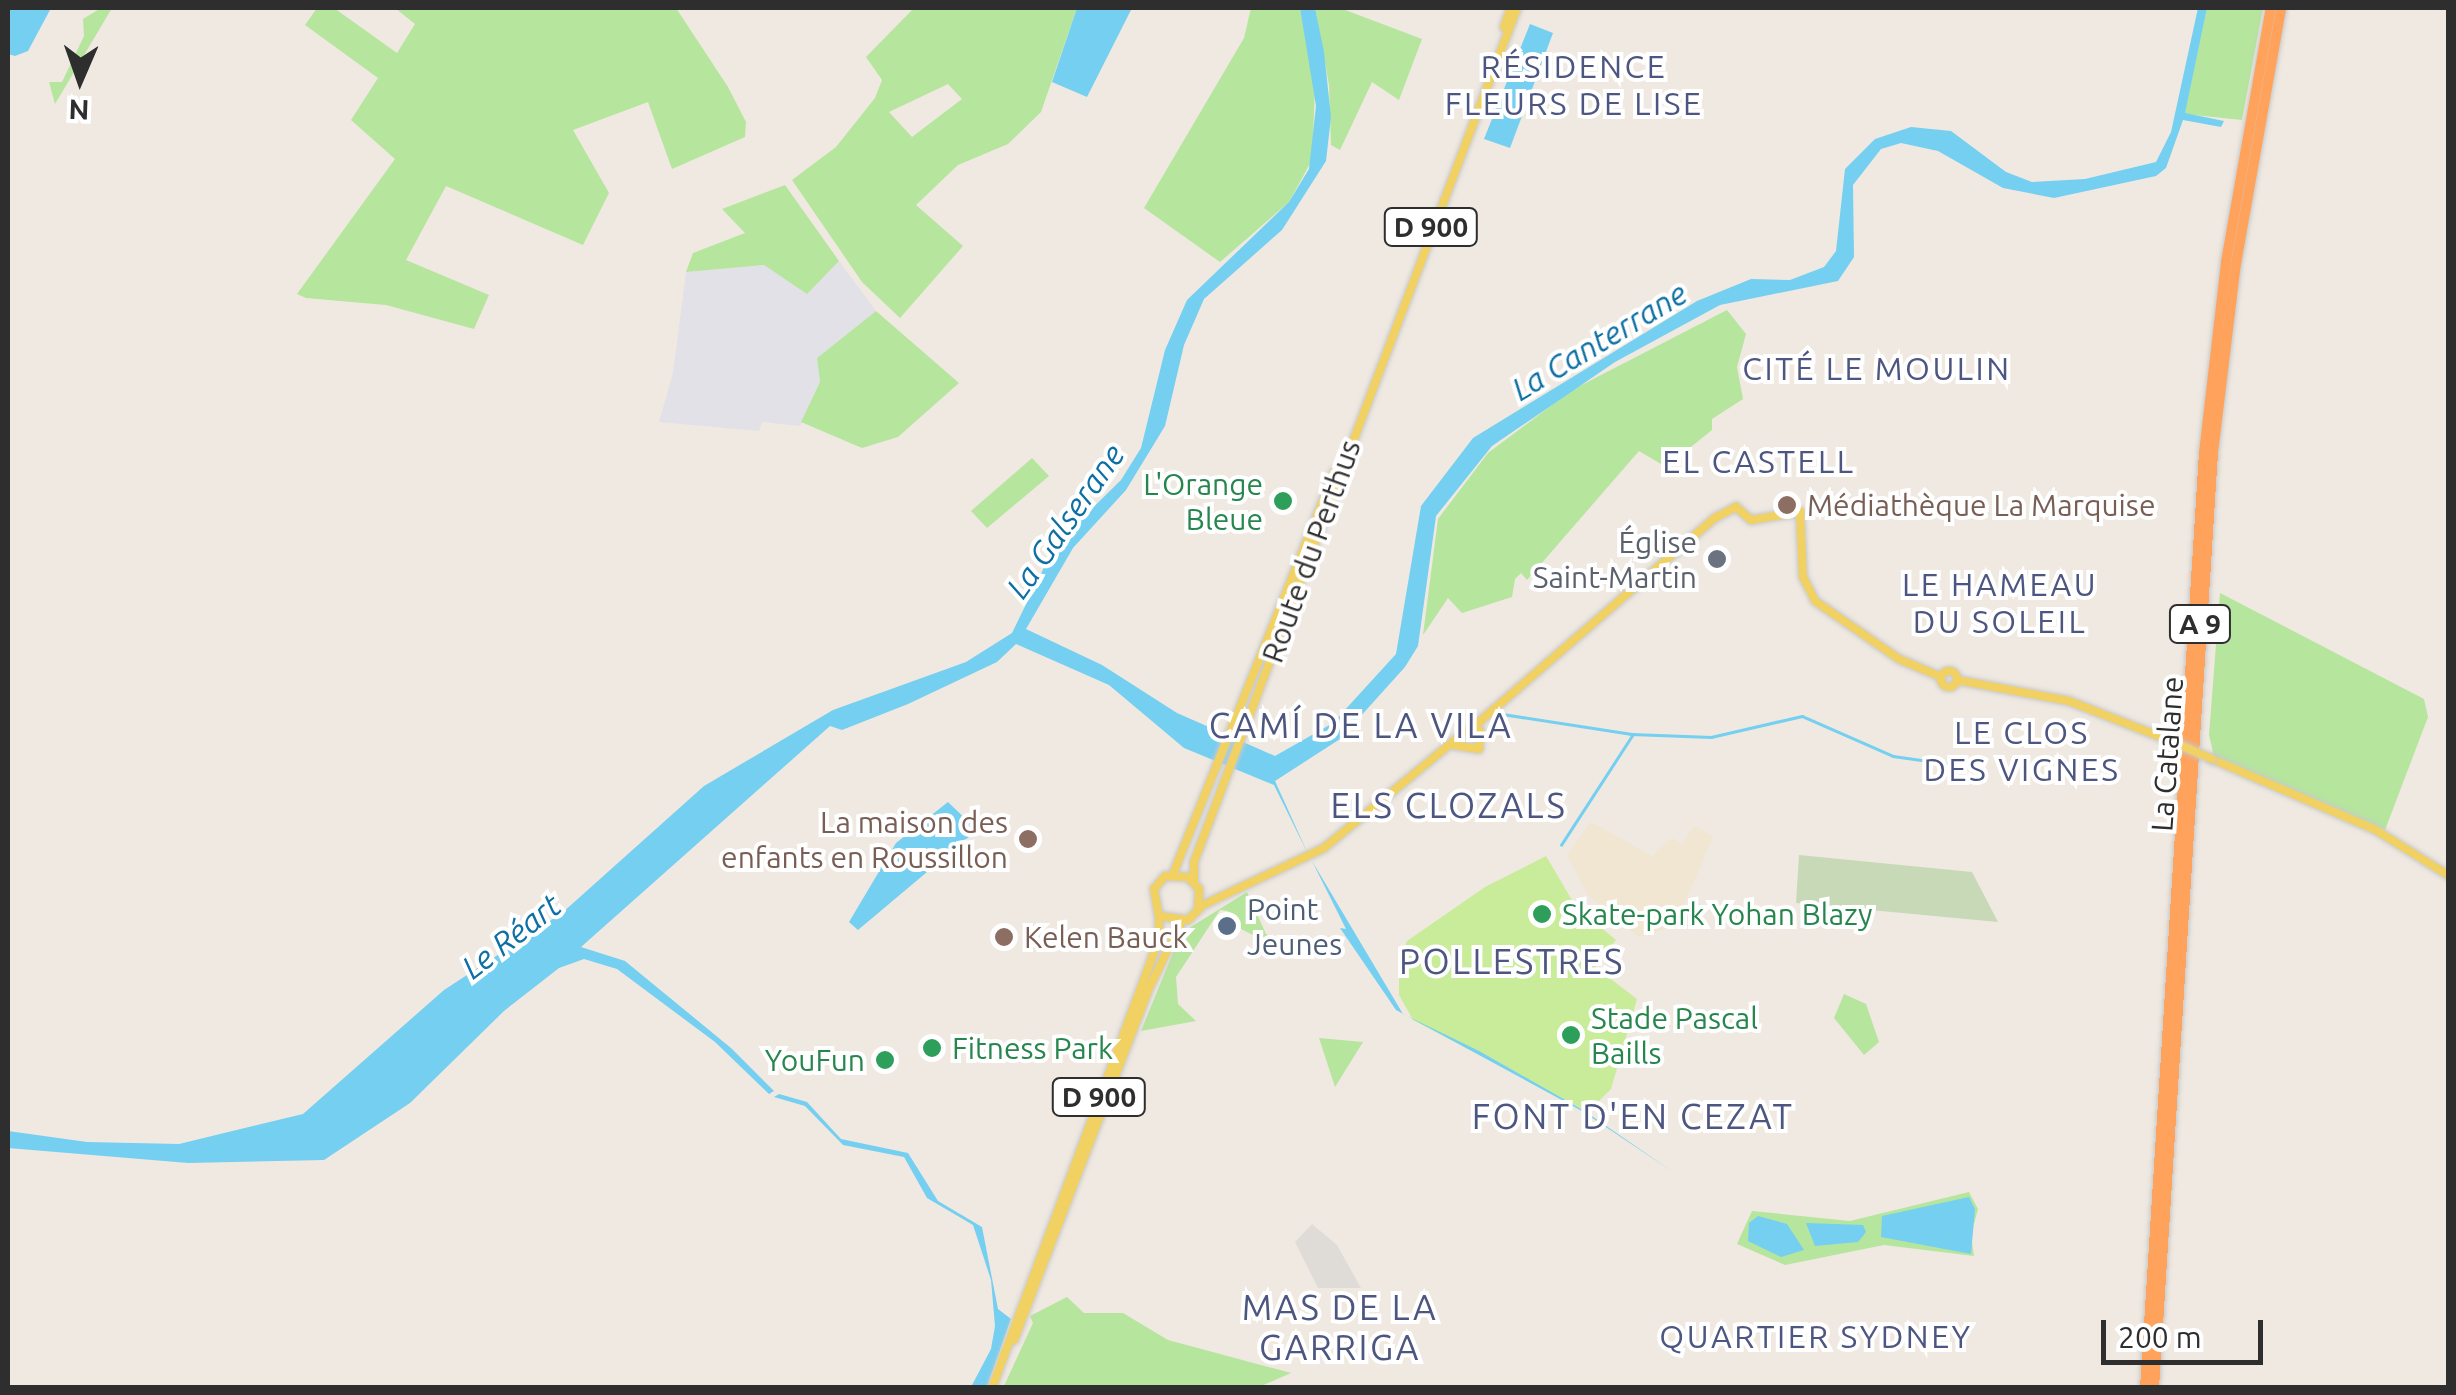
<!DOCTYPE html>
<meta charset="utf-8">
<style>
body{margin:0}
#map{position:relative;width:2456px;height:1395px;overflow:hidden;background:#efe9e1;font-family:Ubuntu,sans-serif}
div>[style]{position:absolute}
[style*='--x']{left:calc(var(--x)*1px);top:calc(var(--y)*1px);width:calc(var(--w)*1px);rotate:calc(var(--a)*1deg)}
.industrial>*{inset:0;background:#e3e1e8}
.education>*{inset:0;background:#f0e6d1}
.green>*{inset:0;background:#b6e59e}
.cemetery>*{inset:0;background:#c8d9b8}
.pitch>*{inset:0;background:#c9ec9a}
.plaza>*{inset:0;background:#dfdcd8}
.water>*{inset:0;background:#75cff0}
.stream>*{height:2.5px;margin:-1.25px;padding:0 1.25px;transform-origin:1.25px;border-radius:1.25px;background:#75cff0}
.roads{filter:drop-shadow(0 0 2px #c9c9c9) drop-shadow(0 0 2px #c9c9c9)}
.major>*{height:8px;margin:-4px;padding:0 4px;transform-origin:4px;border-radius:4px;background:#f2d163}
.major>.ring{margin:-4px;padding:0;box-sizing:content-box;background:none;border:8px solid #f2d163;border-radius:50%}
.highway>*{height:10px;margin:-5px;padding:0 5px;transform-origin:5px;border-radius:5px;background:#ffa35c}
.bridges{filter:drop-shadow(0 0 2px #c9c9c9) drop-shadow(0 0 2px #c9c9c9)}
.major-bridge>*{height:8px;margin:-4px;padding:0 4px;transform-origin:4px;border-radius:4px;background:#f2d163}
.dots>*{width:28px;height:28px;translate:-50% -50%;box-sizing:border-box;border:5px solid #fff;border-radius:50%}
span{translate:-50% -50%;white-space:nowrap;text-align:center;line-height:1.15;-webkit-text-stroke:8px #fff;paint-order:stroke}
.shield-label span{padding:2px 8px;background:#fff;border:2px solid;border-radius:8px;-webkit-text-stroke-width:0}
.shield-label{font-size:28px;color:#2e2e2e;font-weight:700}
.leisure-label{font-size:30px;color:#27864d}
.right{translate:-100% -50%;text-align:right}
.left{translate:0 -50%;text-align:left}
.education-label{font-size:30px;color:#785e54}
.worship-label{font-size:30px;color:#5b616d}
.street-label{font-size:30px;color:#2e2e2e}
.service-label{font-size:30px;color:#4e5e75}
.neighbourhood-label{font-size:32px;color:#4d5680;letter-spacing:2.5px}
.water-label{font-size:32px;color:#0d6fa3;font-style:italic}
.quarter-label{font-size:35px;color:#4d5680;letter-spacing:2.5px}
.frame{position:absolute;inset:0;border:10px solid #2e2e2e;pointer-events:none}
.north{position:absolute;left:30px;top:30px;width:100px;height:100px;-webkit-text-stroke:8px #fff;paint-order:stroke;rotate:182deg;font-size:28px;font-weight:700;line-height:40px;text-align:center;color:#2e2e2e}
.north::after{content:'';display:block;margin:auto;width:35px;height:45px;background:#2e2e2e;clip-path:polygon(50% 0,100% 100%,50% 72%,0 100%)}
.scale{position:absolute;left:2101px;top:1320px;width:162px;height:45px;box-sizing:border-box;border:5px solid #2e2e2e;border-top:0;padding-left:12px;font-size:30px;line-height:35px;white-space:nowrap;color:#2e2e2e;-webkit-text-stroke:8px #fff;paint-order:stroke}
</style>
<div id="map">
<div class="industrial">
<i style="clip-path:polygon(839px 261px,876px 311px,817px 358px,820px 382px,800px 426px,762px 422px,759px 431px,659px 422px,673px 373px,686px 272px,764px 265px,807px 293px)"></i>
</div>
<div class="education">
<i style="clip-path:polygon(1591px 822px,1652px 856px,1672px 838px,1682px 844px,1694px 826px,1713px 836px,1675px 926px,1639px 937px,1588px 895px,1567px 855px)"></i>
</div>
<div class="green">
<i style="clip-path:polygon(101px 8px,112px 8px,55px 104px,49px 82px,62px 82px,84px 36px,83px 19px)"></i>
<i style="clip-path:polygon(317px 8px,334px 8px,397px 53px,415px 24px,395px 8px,676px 8px,728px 87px,746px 122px,745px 137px,672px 169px,648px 102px,573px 130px,609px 193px,583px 245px,446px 186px,406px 260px,489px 295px,474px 329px,386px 305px,306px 298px,297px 294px,395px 159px,351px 120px,378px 78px,305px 25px)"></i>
<i style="clip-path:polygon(evenodd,914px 8px,1077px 8px,1041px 112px,1008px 144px,958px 165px,916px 205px,963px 246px,900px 318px,862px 282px,792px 180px,836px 147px,875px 98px,882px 80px,866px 57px,914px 8px,948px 84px,962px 99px,912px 137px,889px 112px,948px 84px)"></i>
<i style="clip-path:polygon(1251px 8px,1300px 8px,1315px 88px,1312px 160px,1289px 202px,1220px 262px,1144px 208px,1244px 38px)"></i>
<i style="clip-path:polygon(1315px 8px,1340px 8px,1422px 39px,1399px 100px,1372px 82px,1340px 150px,1331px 145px,1329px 85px)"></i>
<i style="clip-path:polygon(2207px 8px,2263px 8px,2242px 120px,2184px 114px)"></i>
<i style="clip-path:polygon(785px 185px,839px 261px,807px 294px,764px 265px,686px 272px,693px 253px,745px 233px,722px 209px)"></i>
<i style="clip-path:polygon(1727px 310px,1746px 334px,1737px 367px,1743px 399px,1712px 419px,1712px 430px,1666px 467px,1639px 451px,1527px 580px,1521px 573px,1515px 579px,1512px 597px,1462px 613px,1448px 598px,1423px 635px,1438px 519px,1488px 453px,1572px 390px)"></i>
<i style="clip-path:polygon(876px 311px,959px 383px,898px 437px,862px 448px,801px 422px,820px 382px,817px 358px)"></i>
<i style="clip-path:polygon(1032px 458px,1049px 476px,987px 528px,971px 511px)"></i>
<i style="clip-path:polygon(2220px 593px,2424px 699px,2428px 717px,2385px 830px,2214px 756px,2209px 735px)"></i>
<i style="clip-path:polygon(1247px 892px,1266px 934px,1283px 941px,1283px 950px,1229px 923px,1228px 911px,1220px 910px,1176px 977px,1178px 1004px,1196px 1021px,1141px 1031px,1181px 933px)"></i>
<i style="clip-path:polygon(1844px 994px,1866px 1004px,1879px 1042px,1864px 1055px,1834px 1018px)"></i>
<i style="clip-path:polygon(1319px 1038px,1363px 1042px,1335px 1087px)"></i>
<i style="clip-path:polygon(1969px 1192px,1978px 1209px,1971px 1235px,1974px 1256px,1884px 1245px,1785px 1265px,1737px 1244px,1752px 1211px,1850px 1221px)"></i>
<i style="clip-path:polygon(1067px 1297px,1084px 1313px,1123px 1313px,1168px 1340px,1291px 1373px,1259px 1387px,1003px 1388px,1033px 1323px,1030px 1316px)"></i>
</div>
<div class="cemetery">
<i style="clip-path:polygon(1799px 855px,1972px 872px,1998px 922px,1796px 903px)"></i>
</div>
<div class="pitch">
<i style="clip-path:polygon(1546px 856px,1576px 907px,1616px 940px,1595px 967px,1637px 999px,1611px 1089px,1588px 1112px,1413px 1020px,1399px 995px,1399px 960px,1407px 941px,1485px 887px)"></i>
</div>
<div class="plaza">
<i style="clip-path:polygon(1312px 1224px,1337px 1245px,1361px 1288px,1318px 1288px,1295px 1242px)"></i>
</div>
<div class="water">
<i style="clip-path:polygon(8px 8px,51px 8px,28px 51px,15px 56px,8px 54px)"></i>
<i style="clip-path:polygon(1077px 8px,1132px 8px,1087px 97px,1052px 82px)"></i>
<i style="clip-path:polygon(1300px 8px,1315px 8px,1324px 52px,1331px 117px,1326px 161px,1282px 230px,1204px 299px,1184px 345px,1165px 426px,1126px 490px,1073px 548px,1026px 629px,1102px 665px,1177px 713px,1275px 756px,1333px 723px,1396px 654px,1421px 506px,1473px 438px,1697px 301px,1751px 279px,1790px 280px,1824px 267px,1836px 251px,1845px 169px,1875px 139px,1911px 127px,1951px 131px,2006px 172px,2032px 182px,2085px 179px,2156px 162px,2171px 132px,2198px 8px,2207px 8px,2185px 113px,2224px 121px,2221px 127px,2183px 120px,2166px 168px,2156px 176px,2054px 198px,2003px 188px,1938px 151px,1901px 143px,1881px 149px,1853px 185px,1854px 257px,1838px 281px,1720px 305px,1615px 362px,1492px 446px,1436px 516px,1418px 646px,1405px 667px,1340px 739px,1275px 781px,1308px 854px,1274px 785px,1184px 748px,1109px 685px,1016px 644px,997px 662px,908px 704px,842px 730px,830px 726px,581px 947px,625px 961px,731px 1048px,774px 1091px,769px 1094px,715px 1042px,617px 969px,584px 959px,559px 968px,504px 1011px,410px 1103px,324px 1160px,188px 1163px,8px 1148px,8px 1131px,87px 1142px,179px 1144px,303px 1114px,444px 990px,562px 913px,704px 786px,833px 710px,966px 662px,1012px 633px,1055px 545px,1121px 480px,1141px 448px,1165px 350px,1187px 300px,1289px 202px,1309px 169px,1316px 106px)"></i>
<i style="clip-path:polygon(1530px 24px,1553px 33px,1510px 148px,1484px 139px)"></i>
<i style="clip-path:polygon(948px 802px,977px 830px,858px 930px,849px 922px,896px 843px)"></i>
<i style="clip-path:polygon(1312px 861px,1403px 1014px,1479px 1051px,1583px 1110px,1673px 1172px,1582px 1111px,1396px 1010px,1340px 928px,1346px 929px)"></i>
<i style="clip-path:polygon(779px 1094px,807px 1102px,841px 1139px,908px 1153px,938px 1201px,982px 1227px,998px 1309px,1011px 1319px,987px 1387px,971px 1387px,991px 1349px,995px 1326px,991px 1280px,973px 1225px,927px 1198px,904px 1157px,843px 1145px,805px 1106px,774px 1097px)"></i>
<i style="clip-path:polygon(1969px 1197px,1975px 1209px,1971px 1254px,1881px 1237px,1882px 1216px)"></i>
<i style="clip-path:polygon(1758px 1216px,1787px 1224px,1804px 1250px,1781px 1257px,1748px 1241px,1749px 1223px)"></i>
<i style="clip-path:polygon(1806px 1223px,1863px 1225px,1866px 1232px,1858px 1242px,1815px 1246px)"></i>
</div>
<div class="stream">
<i style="--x:1496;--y:713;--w:137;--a:8.8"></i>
<i style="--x:1631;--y:734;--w:80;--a:2.1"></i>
<i style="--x:1711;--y:737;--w:93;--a:-13"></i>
<i style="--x:1802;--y:716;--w:99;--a:23.7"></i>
<i style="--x:1893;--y:756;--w:58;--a:8"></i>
<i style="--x:1561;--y:845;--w:132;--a:-57"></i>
</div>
<div class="roads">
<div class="major">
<i style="--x:1504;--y:27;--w:20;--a:-70"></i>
<i class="ring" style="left:1941px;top:671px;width:8px;height:8px"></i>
<i style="--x:1957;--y:680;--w:114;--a:10.6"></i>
<i style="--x:2069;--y:701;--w:104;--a:21.4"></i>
<i style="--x:1471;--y:729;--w:323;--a:-40.9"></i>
<i style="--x:1715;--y:518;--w:24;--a:-28"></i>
<i style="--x:1736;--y:507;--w:20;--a:41"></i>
<i style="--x:1751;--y:520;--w:50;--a:-9.3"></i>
<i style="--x:1800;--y:512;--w:65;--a:87.4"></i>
<i style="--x:1803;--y:577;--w:27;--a:63"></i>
<i style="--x:1815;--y:601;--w:102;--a:34.6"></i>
<i style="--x:1899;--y:659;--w:46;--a:23.2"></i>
<i style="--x:1453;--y:745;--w:26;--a:9"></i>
<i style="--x:1479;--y:749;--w:18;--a:-87"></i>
<i style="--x:2212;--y:759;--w:176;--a:23.4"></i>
<i style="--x:2374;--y:829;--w:87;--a:31.9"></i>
<i style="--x:1173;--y:874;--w:434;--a:-68.1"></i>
<i style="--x:1194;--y:882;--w:20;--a:-90"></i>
<i style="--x:1194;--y:862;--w:913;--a:-69.28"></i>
<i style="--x:1198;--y:910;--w:21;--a:-87"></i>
<i style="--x:1199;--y:889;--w:16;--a:-133"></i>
<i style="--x:1188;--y:877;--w:23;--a:-178"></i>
<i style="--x:1165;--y:876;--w:17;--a:130"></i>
<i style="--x:1154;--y:889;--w:27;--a:80"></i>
<i style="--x:1159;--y:916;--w:29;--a:8"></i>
<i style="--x:1188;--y:920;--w:21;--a:-45"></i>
<i style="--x:1203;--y:905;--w:134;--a:-25.2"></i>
<i style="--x:1324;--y:848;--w:184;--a:-39.5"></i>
<i style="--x:1466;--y:731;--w:14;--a:0"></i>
<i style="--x:1014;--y:1340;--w:379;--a:-69"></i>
<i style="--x:1150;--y:986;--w:70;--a:-63.8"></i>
<i style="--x:992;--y:1388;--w:480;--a:-69.6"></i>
<i style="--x:1159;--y:938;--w:22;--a:-90"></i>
</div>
<div class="highway">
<i style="--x:2145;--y:1388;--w:937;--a:-86.39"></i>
<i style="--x:2204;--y:453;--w:192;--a:-83.4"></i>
<i style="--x:2226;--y:262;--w:258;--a:-80"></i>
<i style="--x:2154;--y:1388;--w:937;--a:-86.39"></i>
<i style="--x:2213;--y:453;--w:190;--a:-83.1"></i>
<i style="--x:2236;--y:264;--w:260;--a:-80"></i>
</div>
</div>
<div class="bridges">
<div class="major-bridge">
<i style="--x:2166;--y:739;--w:50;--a:23.5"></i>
</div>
</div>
<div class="dots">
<i style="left:1283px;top:501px;background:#2e9e5b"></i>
<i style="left:1787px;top:505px;background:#8d6e63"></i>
<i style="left:1717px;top:559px;background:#6b7280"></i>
<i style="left:1028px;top:839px;background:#8d6e63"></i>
<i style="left:1542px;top:914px;background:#2e9e5b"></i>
<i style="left:1227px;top:926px;background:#5c6f8a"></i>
<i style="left:1004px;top:937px;background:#8d6e63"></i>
<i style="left:1571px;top:1035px;background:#2e9e5b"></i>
<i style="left:932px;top:1048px;background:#2e9e5b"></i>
<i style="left:885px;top:1060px;background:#2e9e5b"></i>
</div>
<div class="shield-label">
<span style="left:1431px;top:227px">D 900</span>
<span style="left:2200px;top:624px">A 9</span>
<span style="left:1099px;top:1097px">D 900</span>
</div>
<div class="leisure-label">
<span class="right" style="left:1263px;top:501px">L'Orange<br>Bleue</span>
<span class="left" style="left:1562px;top:914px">Skate-park Yohan Blazy</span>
<span class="left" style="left:1591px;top:1035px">Stade Pascal<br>Baills</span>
<span class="left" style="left:952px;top:1048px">Fitness Park</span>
<span class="right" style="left:865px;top:1060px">YouFun</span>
</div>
<div class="education-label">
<span class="left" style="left:1807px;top:505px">Médiathèque La Marquise</span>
<span class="right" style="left:1008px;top:839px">La maison des<br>enfants en Roussillon</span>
<span class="left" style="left:1024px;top:937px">Kelen Bauck</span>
</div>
<div class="worship-label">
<span class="right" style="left:1697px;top:559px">Église<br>Saint-Martin</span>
</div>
<div class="street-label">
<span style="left:1311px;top:551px;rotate:-70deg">Route du Perthus</span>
<span style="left:2167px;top:754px;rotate:-86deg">La Catalane</span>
</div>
<div class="service-label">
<span class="left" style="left:1247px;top:926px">Point<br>Jeunes</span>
</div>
<div class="neighbourhood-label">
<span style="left:1574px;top:85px">RÉSIDENCE<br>FLEURS DE LISE</span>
<span style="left:1877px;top:368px">CITÉ LE MOULIN</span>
<span style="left:1759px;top:461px">EL CASTELL</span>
<span style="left:2000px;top:603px">LE HAMEAU<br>DU SOLEIL</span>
<span style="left:2022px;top:751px">LE CLOS<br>DES VIGNES</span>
<span style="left:1816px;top:1336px">QUARTIER SYDNEY</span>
</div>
<div class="water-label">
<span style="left:1599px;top:341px;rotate:-31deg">La Canterrane</span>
<span style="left:1065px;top:521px;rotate:-55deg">La Galserane</span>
<span style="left:511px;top:936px;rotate:-38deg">Le Réart</span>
</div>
<div class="quarter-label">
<span style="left:1361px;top:725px">CAMÍ DE LA VILA</span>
<span style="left:1449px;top:805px">ELS CLOZALS</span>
<span style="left:1512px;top:961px">POLLESTRES</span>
<span style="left:1633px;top:1116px">FONT D'EN CEZAT</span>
<span style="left:1340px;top:1327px">MAS DE LA<br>GARRIGA</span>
</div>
<div class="frame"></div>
<div class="north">N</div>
<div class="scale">200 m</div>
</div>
